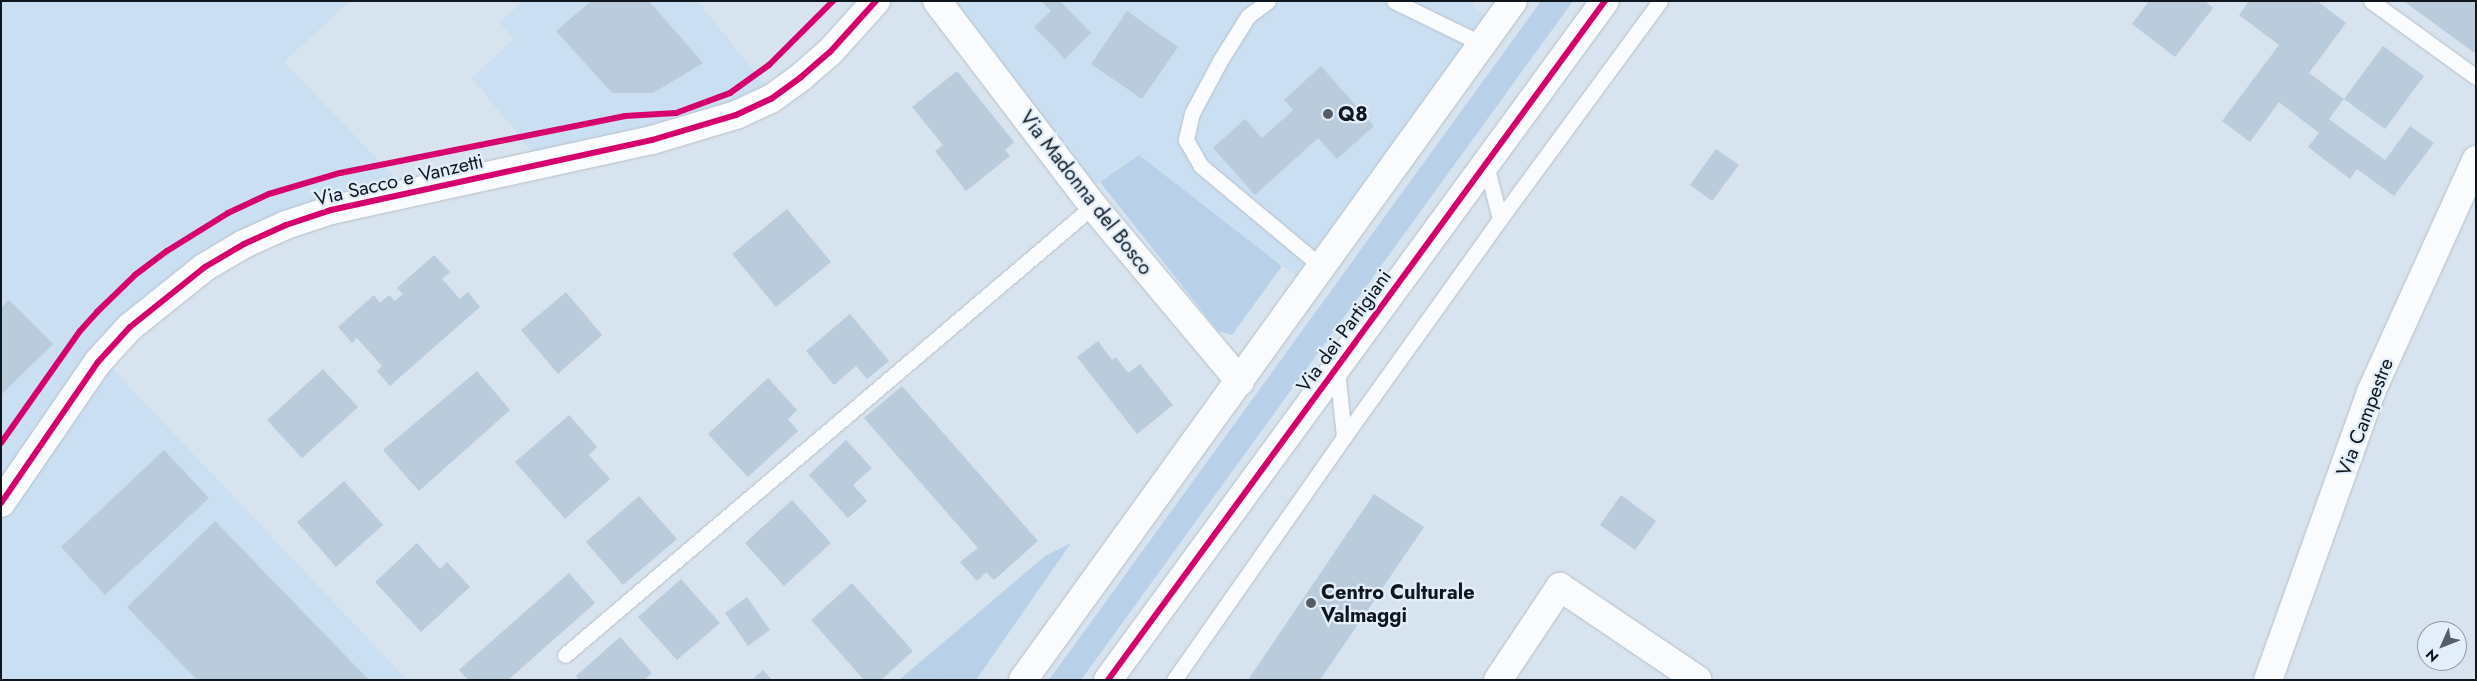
<!DOCTYPE html>
<style>
body{margin:0}
#map{position:relative;width:2477px;height:681px;overflow:hidden;background:#d7e3ee;font-family:Jost,sans-serif}
div>[style]{position:absolute}
[style*='--x']{left:calc(var(--x)*1px);top:calc(var(--y)*1px);width:calc(var(--w)*1px);rotate:calc(var(--a)*1deg)}
.built>*{inset:0;background:#cbdff2}
.green>*{inset:0;background:#b8d1e9}
.building>*{inset:0;background:#bacbdb}
.path>*{height:3px;margin-top:-1.5px;transform-origin:0;background:repeating-linear-gradient(90deg,#c0c3c7 0 1px,transparent 0 5px)}
.roads{filter:drop-shadow(0 0 1px #b5bfc7) drop-shadow(0 0 1px #b5bfc7)}
.service>*{height:15px;margin:-7.5px;padding:0 7.5px;transform-origin:7.5px;border-radius:7.5px;background:#f9fbfc}
.minor>*{height:28px;margin:-14px;padding:0 14px;transform-origin:14px;border-radius:14px;background:#f9fbfc}
.tertiary>*{height:28px;margin:-14px;padding:0 14px;transform-origin:14px;border-radius:14px;background:#f9fbfc}
.cycleway>*{height:6px;margin:-3px;padding:0 3px;transform-origin:3px;border-radius:3px;background:#d6006c}
.dots>*{width:14px;height:14px;translate:-50% -50%;box-sizing:border-box;border:2px solid #e2effb;border-radius:50%}
span{translate:-50% -50%;white-space:nowrap;text-align:center;line-height:1.15;-webkit-text-stroke:4.5px #e2effb;paint-order:stroke}
.poi-label{font-size:20px;color:#0f161d;font-weight:700}
.left{translate:0 -50%;text-align:left}
.street-label{font-size:20px;color:#0f161d}
.frame{position:absolute;inset:0;border:2px solid #0f161d;pointer-events:none}
.north{position:absolute;left:2417px;top:621px;width:50px;height:50px;box-sizing:border-box;background:#e2effb;border:1px solid #8e98a2;border-radius:50%;rotate:226deg;font-size:14px;font-weight:700;line-height:20px;text-align:center;color:#0f161d}
.north::after{content:'';display:block;margin:auto;width:18px;height:22px;background:#555e66;clip-path:polygon(50% 0,100% 100%,50% 72%,0 100%)}
</style>
<div id="map">
<div class="built">
<i style="clip-path:polygon(1px 1px,350px 1px,284px 62px,403px 186px,279px 221px,107px 363px,407px 680px,1px 680px)"></i>
<i style="clip-path:polygon(524px 1px,697px 1px,768px 88px,733px 108px,536px 157px,472px 78px,514px 39px,499px 22px)"></i>
<i style="clip-path:polygon(948px 1px,1475px 1px,1472px 6px,1487px 16px,1300px 279px,1139px 155px,1092px 187px)"></i>
</div>
<div class="green">
<i style="clip-path:polygon(1541px 1px,1573px 1px,1081px 680px,1049px 680px)"></i>
<i style="clip-path:polygon(1139px 155px,1282px 266px,1232px 335px,1218px 331px,1100px 182px)"></i>
<i style="clip-path:polygon(1071px 543px,976px 680px,899px 680px,1045px 556px)"></i>
</div>
<div class="building">
<i style="clip-path:polygon(591px 1px,649px 1px,703px 63px,653px 93px,612px 93px,556px 31px)"></i>
<i style="clip-path:polygon(1041px 1px,1060px 1px,1091px 33px,1065px 59px,1034px 27px,1051px 11px)"></i>
<i style="clip-path:polygon(2149px 1px,2205px 1px,2213px 8px,2175px 57px,2132px 24px)"></i>
<i style="clip-path:polygon(2249px 1px,2317px 1px,2346px 23px,2309px 73px,2344px 99px,2383px 46px,2424px 76px,2385px 129px,2344px 99px,2329px 119px,2385px 160px,2410px 126px,2434px 143px,2394px 196px,2357px 169px,2350px 179px,2308px 147px,2319px 133px,2279px 102px,2250px 142px,2222px 121px,2279px 45px,2239px 15px)"></i>
<i style="clip-path:polygon(2404px 1px,2476px 1px,2476px 54px,2413px 8px)"></i>
<i style="clip-path:polygon(1127px 11px,1178px 47px,1142px 99px,1091px 64px)"></i>
<i style="clip-path:polygon(1321px 66px,1374px 126px,1337px 159px,1318px 138px,1255px 195px,1213px 148px,1245px 119px,1262px 138px,1293px 110px,1284px 100px)"></i>
<i style="clip-path:polygon(957px 71px,1014px 142px,1005px 150px,1010px 156px,966px 191px,935px 151px,943px 145px,912px 107px)"></i>
<i style="clip-path:polygon(1716px 149px,1739px 165px,1712px 201px,1690px 185px)"></i>
<i style="clip-path:polygon(787px 209px,831px 262px,776px 307px,732px 254px)"></i>
<i style="clip-path:polygon(434px 255px,450px 272px,442px 279px,460px 299px,468px 292px,480px 307px,390px 386px,377px 371px,382px 366px,357px 338px,352px 343px,338px 327px,374px 295px,380px 303px,389px 295px,395px 301px,403px 294px,397px 288px)"></i>
<i style="clip-path:polygon(566px 292px,602px 335px,558px 374px,521px 330px)"></i>
<i style="clip-path:polygon(9px 300px,53px 344px,1px 395px,1px 308px)"></i>
<i style="clip-path:polygon(850px 314px,889px 361px,867px 379px,856px 366px,834px 385px,806px 351px)"></i>
<i style="clip-path:polygon(1098px 341px,1112px 360px,1116px 357px,1128px 373px,1140px 364px,1173px 405px,1137px 434px,1077px 357px)"></i>
<i style="clip-path:polygon(323px 369px,358px 407px,302px 458px,267px 420px)"></i>
<i style="clip-path:polygon(477px 371px,510px 410px,419px 491px,383px 450px)"></i>
<i style="clip-path:polygon(768px 378px,797px 410px,788px 419px,798px 431px,748px 477px,708px 434px)"></i>
<i style="clip-path:polygon(902px 386px,1038px 541px,994px 580px,986px 572px,977px 581px,960px 562px,978px 548px,864px 418px)"></i>
<i style="clip-path:polygon(569px 415px,597px 447px,589px 455px,610px 479px,565px 519px,515px 462px)"></i>
<i style="clip-path:polygon(846px 440px,872px 468px,853px 485px,867px 501px,848px 518px,809px 475px)"></i>
<i style="clip-path:polygon(164px 450px,209px 498px,105px 595px,61px 547px)"></i>
<i style="clip-path:polygon(344px 481px,383px 525px,336px 567px,297px 522px)"></i>
<i style="clip-path:polygon(1374px 494px,1424px 527px,1320px 680px,1248px 680px)"></i>
<i style="clip-path:polygon(1621px 495px,1656px 521px,1635px 550px,1600px 525px)"></i>
<i style="clip-path:polygon(639px 496px,677px 539px,623px 585px,586px 542px)"></i>
<i style="clip-path:polygon(792px 500px,831px 543px,784px 586px,745px 543px)"></i>
<i style="clip-path:polygon(215px 521px,369px 680px,197px 680px,127px 607px)"></i>
<i style="clip-path:polygon(417px 543px,440px 569px,447px 562px,470px 587px,421px 632px,375px 582px)"></i>
<i style="clip-path:polygon(569px 573px,595px 603px,508px 680px,468px 680px,459px 670px)"></i>
<i style="clip-path:polygon(681px 579px,720px 623px,677px 660px,638px 617px)"></i>
<i style="clip-path:polygon(852px 583px,913px 651px,881px 680px,864px 680px,811px 620px)"></i>
<i style="clip-path:polygon(747px 597px,770px 630px,748px 646px,725px 613px)"></i>
<i style="clip-path:polygon(620px 637px,652px 673px,644px 680px,579px 680px,576px 676px)"></i>
<i style="clip-path:polygon(763px 670px,772px 680px,752px 680px)"></i>
</div>
<div class="path">
<i style="--x:938;--y:680;--w:11;--a:-41"></i>
</div>
<div class="roads">
<div class="service">
<i style="--x:1268;--y:1;--w:25;--a:143"></i>
<i style="--x:1248;--y:16;--w:51;--a:122.1"></i>
<i style="--x:1221;--y:59;--w:61;--a:118.2"></i>
<i style="--x:1192;--y:113;--w:28;--a:103"></i>
<i style="--x:1186;--y:140;--w:30;--a:60"></i>
<i style="--x:1201;--y:166;--w:158;--a:39.9"></i>
<i style="--x:1394;--y:1;--w:98;--a:26"></i>
<i style="--x:2371;--y:1;--w:130;--a:35.9"></i>
<i style="--x:1500;--y:219;--w:270;--a:-53.7"></i>
<i style="--x:1344;--y:437;--w:268;--a:-54.4"></i>
<i style="--x:1500;--y:219;--w:56;--a:-104.5"></i>
<i style="--x:565;--y:655;--w:693;--a:-40.38"></i>
<i style="--x:1174;--y:680;--w:297;--a:-55"></i>
<i style="--x:1344;--y:437;--w:68;--a:-95.9"></i>
</div>
<div class="minor">
<i style="--x:937;--y:1;--w:258;--a:52.7"></i>
<i style="--x:1093;--y:206;--w:229;--a:50"></i>
<i style="--x:1;--y:503;--w:171;--a:-55.5"></i>
<i style="--x:98;--y:362;--w:47;--a:-47.6"></i>
<i style="--x:130;--y:327;--w:96;--a:-38.7"></i>
<i style="--x:205;--y:267;--w:45;--a:-30.5"></i>
<i style="--x:244;--y:244;--w:46;--a:-24.3"></i>
<i style="--x:286;--y:225;--w:47;--a:-18.4"></i>
<i style="--x:331;--y:210;--w:329;--a:-12.3"></i>
<i style="--x:652;--y:140;--w:88;--a:-16.6"></i>
<i style="--x:736;--y:115;--w:38;--a:-25"></i>
<i style="--x:771;--y:99;--w:37;--a:-36"></i>
<i style="--x:801;--y:77;--w:38;--a:-41"></i>
<i style="--x:830;--y:52;--w:69;--a:-48"></i>
<i style="--x:1498;--y:680;--w:112;--a:-56.3"></i>
<i style="--x:1560;--y:587;--w:166;--a:34"></i>
<i style="--x:2268;--y:680;--w:306;--a:-70.3"></i>
<i style="--x:2371;--y:392;--w:255;--a:-65.6"></i>
</div>
<div class="tertiary">
<i style="--x:1023;--y:680;--w:837;--a:-54.18"></i>
<i style="--x:1108;--y:680;--w:841;--a:-53.8"></i>
</div>
</div>
<div class="cycleway">
<i style="--x:1;--y:443;--w:137;--a:-54.8"></i>
<i style="--x:80;--y:331;--w:25;--a:-48"></i>
<i style="--x:97;--y:312;--w:53;--a:-44.2"></i>
<i style="--x:135;--y:275;--w:40;--a:-37"></i>
<i style="--x:167;--y:251;--w:72;--a:-31.9"></i>
<i style="--x:228;--y:213;--w:45;--a:-24.9"></i>
<i style="--x:269;--y:194;--w:74;--a:-16.5"></i>
<i style="--x:340;--y:173;--w:291;--a:-11.3"></i>
<i style="--x:625;--y:116;--w:51;--a:-3.4"></i>
<i style="--x:676;--y:113;--w:58;--a:-20.3"></i>
<i style="--x:730;--y:93;--w:48;--a:-35.7"></i>
<i style="--x:769;--y:65;--w:91;--a:-45"></i>
<i style="--x:1;--y:503;--w:171;--a:-55.5"></i>
<i style="--x:98;--y:362;--w:47;--a:-47.6"></i>
<i style="--x:130;--y:327;--w:96;--a:-38.7"></i>
<i style="--x:205;--y:267;--w:45;--a:-30.5"></i>
<i style="--x:244;--y:244;--w:46;--a:-24.3"></i>
<i style="--x:286;--y:225;--w:47;--a:-18.4"></i>
<i style="--x:331;--y:210;--w:329;--a:-12.3"></i>
<i style="--x:652;--y:140;--w:88;--a:-16.6"></i>
<i style="--x:736;--y:115;--w:38;--a:-25"></i>
<i style="--x:771;--y:99;--w:37;--a:-36"></i>
<i style="--x:801;--y:77;--w:38;--a:-41"></i>
<i style="--x:830;--y:52;--w:69;--a:-48"></i>
<i style="--x:1108;--y:680;--w:841;--a:-53.8"></i>
</div>
<div class="dots">
<i style="left:1328px;top:114px;background:#555e66"></i>
<i style="left:1311px;top:603px;background:#555e66"></i>
</div>
<div class="poi-label">
<span class="left" style="left:1338px;top:114px">Q8</span>
<span class="left" style="left:1321px;top:604px">Centro Culturale<br>Valmaggi</span>
</div>
<div class="street-label">
<span style="left:399px;top:180px;rotate:-13deg">Via Sacco e Vanzetti</span>
<span style="left:1086px;top:193px;rotate:52deg">Via Madonna del Bosco</span>
<span style="left:1344px;top:331px;rotate:-54deg">Via dei Partigiani</span>
<span style="left:2365px;top:417px;rotate:-69deg">Via Campestre</span>
</div>
<div class="frame"></div>
<div class="north">N</div>
</div>
